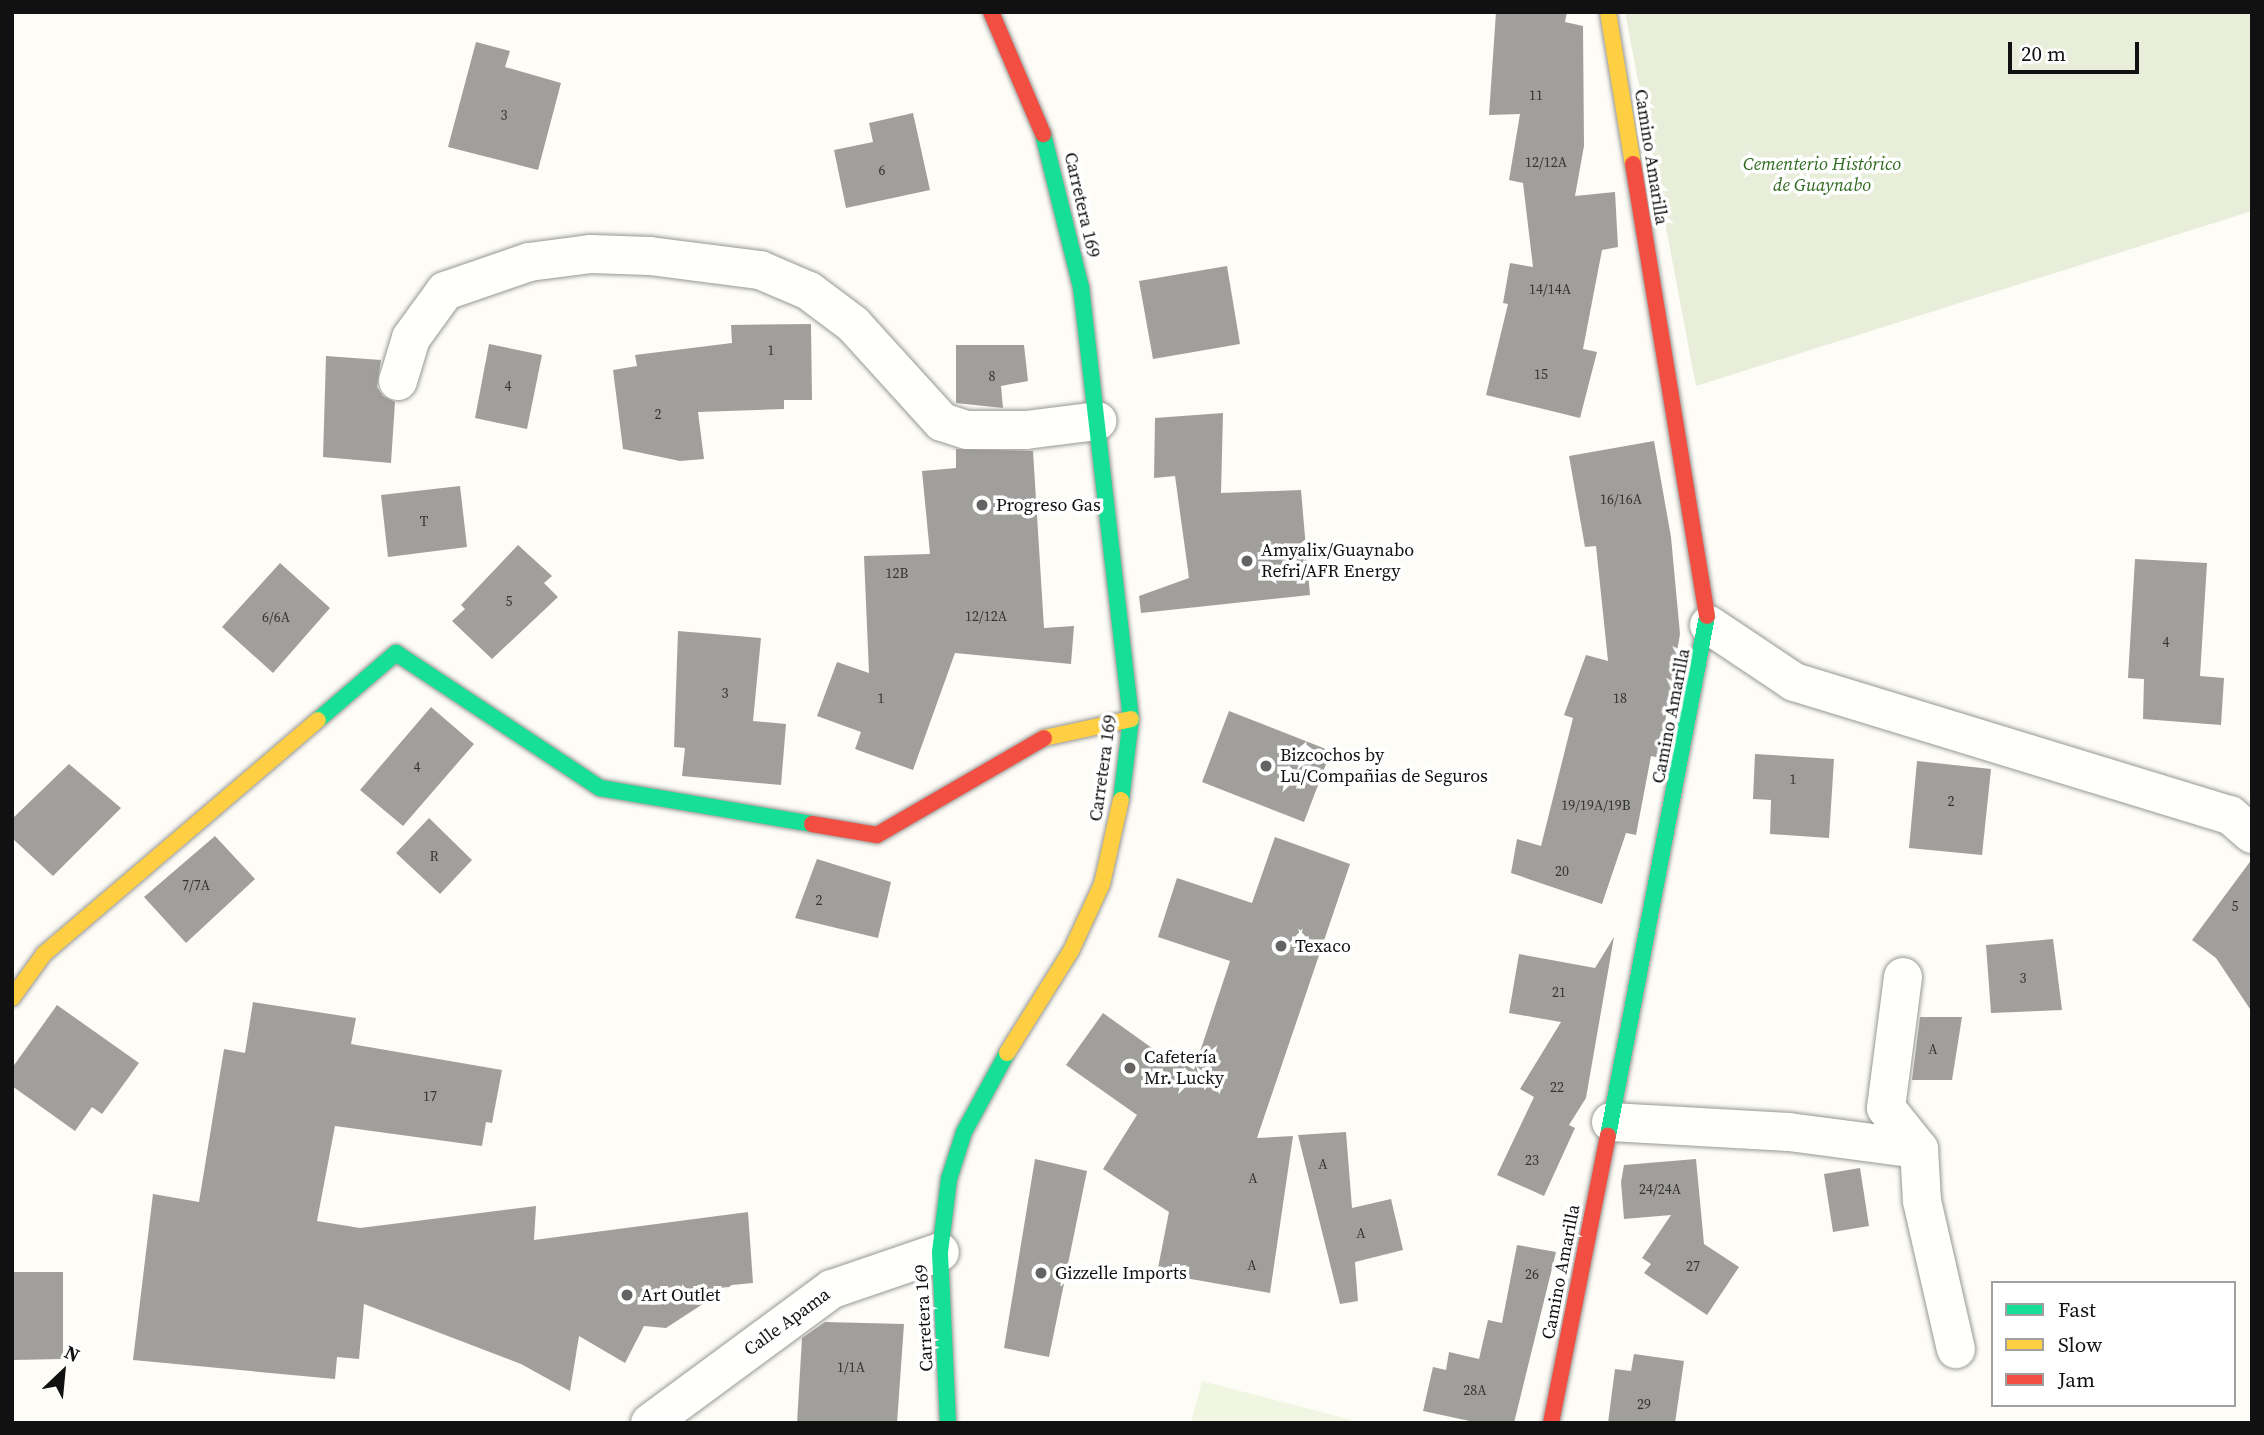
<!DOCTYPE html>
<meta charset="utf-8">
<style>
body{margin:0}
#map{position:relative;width:2264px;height:1435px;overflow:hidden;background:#fdfcf7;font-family:"Source Serif 4",serif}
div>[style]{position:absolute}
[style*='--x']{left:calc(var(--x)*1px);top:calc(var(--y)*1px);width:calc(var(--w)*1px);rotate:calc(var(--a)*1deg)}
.cemetery>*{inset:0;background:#e9eedb}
.pitch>*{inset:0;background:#f0f6e1}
.building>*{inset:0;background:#a19f9c}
.roads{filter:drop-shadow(0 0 2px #979795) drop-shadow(0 0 2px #979795)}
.street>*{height:38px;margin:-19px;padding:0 19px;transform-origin:19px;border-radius:19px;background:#fffffe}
.fast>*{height:16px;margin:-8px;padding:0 8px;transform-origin:8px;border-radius:8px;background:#16e098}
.slow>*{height:16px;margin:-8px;padding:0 8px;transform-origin:8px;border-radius:8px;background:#ffcf43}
.jam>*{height:16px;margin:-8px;padding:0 8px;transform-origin:8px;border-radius:8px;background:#f24e42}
.dots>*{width:19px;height:19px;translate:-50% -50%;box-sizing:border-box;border:4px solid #fff;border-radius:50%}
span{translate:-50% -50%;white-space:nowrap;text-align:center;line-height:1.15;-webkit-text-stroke:7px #fff;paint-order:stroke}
.number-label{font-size:14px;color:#353434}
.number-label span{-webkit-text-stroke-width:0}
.street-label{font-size:18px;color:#111}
.park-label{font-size:18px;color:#2f6b1f;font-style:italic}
.poi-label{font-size:18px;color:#111}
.left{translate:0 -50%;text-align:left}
.frame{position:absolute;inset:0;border:14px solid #111;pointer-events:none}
.legend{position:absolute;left:1991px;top:1281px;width:245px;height:126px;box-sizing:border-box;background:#fff;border:2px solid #a0a0a0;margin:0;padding:9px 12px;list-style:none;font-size:21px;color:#111}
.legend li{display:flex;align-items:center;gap:14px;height:35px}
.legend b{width:35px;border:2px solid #a0a0a0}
.north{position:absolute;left:28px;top:1337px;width:70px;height:70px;-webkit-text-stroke:5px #fff;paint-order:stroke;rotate:26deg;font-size:19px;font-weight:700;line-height:28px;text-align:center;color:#111}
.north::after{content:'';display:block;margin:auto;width:24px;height:32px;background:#111;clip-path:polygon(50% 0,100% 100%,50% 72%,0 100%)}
.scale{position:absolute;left:2008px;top:42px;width:131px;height:32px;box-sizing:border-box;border:4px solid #111;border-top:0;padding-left:9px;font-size:21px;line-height:24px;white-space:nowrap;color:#111;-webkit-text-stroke:5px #fff;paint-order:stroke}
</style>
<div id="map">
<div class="cemetery">
<i style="clip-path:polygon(1625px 12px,2252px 12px,2252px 211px,1696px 386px)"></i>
</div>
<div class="pitch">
<i style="clip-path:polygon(1202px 1381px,1363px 1423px,1191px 1423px)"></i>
</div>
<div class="building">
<i style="clip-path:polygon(1496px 12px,1567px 12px,1565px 22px,1583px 26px,1584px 146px,1575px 196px,1615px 192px,1618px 247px,1602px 250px,1583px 349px,1597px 352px,1580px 418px,1486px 395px,1508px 304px,1503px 303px,1510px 263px,1533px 267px,1523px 183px,1509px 180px,1520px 114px,1489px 115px)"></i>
<i style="clip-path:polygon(476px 42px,510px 51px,505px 67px,561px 83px,538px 170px,448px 147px)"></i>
<i style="clip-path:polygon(913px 113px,930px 190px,846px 208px,834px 150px,873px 142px,869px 123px)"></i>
<i style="clip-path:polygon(1227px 266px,1240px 344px,1153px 359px,1139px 281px)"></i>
<i style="clip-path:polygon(811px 324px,812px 400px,784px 400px,784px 409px,698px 412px,704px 459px,680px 461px,623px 449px,613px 370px,637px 366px,635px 355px,732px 343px,731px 325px)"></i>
<i style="clip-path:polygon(489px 344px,542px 355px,527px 429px,475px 418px)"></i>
<i style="clip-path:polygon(956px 345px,1024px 345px,1028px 381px,1001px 386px,1003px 408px,956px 403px)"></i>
<i style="clip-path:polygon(326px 356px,381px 360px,377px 387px,383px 396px,395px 402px,391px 463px,323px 457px)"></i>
<i style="clip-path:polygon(1223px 413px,1221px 493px,1301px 490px,1310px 595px,1141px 613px,1139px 596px,1189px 578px,1175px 476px,1154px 478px,1155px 418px)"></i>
<i style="clip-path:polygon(1654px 441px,1671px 537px,1680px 634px,1659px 758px,1651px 756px,1636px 835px,1626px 833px,1602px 904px,1511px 873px,1517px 839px,1541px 846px,1573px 718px,1564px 715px,1586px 655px,1608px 661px,1596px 546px,1585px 547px,1569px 456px)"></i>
<i style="clip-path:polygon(956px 449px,1033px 451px,1044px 628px,1074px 626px,1071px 664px,955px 653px,913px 770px,855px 749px,861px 732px,817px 716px,837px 662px,869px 673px,864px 556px,930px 554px,922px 471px,956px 468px)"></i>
<i style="clip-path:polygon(460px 486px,467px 547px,388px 557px,381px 495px)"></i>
<i style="clip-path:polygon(518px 545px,552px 576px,544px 583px,558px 597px,492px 659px,452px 621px,465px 609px,461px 605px)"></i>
<i style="clip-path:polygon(2135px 559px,2207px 563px,2200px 676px,2224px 678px,2221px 725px,2143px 719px,2144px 679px,2128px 678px)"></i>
<i style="clip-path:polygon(280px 563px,330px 608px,273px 673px,222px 627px)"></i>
<i style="clip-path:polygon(678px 631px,761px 638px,753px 721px,786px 724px,781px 785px,682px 776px,685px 748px,674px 747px)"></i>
<i style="clip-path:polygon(431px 707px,474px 744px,403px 826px,360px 790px)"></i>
<i style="clip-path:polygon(1229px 711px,1331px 751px,1304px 822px,1202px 782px)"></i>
<i style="clip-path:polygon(1755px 754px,1834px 759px,1829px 838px,1770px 834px,1771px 800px,1753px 799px)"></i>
<i style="clip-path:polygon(1917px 761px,1991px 769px,1982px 855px,1909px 848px)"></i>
<i style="clip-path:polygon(69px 764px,121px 808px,53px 876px,12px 838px,12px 819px)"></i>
<i style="clip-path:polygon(429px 818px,472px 860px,440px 894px,396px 853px)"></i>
<i style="clip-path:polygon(215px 836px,255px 879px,186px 943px,144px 897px)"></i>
<i style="clip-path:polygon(1275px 837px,1350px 864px,1257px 1138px,1293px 1136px,1270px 1293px,1157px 1273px,1169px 1212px,1103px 1169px,1137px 1115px,1066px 1065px,1103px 1013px,1166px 1058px,1169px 1054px,1194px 1070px,1230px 961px,1158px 937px,1177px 878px,1252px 903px)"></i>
<i style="clip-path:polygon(817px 859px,891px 882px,878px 938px,795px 918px)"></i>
<i style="clip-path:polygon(2252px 859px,2252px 1012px,2216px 958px,2192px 940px)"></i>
<i style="clip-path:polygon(1614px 937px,1586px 1098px,1569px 1125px,1575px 1128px,1544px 1196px,1497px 1175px,1534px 1097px,1520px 1089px,1561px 1022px,1509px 1013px,1519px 954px,1595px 968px)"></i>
<i style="clip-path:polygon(2053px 939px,2062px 1010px,1991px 1013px,1986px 945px)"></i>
<i style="clip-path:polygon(253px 1002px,356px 1018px,351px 1044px,502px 1070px,492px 1123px,486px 1122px,482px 1146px,335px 1126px,317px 1221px,360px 1228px,536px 1206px,534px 1240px,748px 1212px,753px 1283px,732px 1285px,666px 1328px,644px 1326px,625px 1363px,579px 1336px,570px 1391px,521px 1364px,364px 1304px,359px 1359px,337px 1357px,335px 1379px,133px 1360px,153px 1194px,199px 1202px,224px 1049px,245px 1053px)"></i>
<i style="clip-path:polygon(57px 1005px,139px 1063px,102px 1114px,92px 1107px,75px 1131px,12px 1086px,12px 1068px)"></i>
<i style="clip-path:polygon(1920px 1017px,1962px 1017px,1952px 1080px,1912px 1080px)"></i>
<i style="clip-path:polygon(1346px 1132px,1352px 1208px,1391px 1199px,1403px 1250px,1355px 1262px,1358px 1301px,1340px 1304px,1298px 1135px)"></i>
<i style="clip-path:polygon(1035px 1159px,1087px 1171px,1049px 1357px,1004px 1348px)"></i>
<i style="clip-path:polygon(1696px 1159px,1704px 1244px,1739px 1267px,1707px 1315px,1644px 1273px,1651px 1264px,1642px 1258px,1671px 1215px,1624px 1219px,1621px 1182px,1624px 1165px)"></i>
<i style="clip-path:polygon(1860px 1168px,1869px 1226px,1833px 1232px,1824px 1174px)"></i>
<i style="clip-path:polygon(1517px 1245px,1556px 1252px,1514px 1423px,1479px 1423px,1423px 1411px,1433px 1367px,1446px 1370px,1449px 1352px,1479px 1359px,1488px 1320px,1502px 1323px)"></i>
<i style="clip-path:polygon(12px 1272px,63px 1272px,63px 1359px,12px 1360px)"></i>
<i style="clip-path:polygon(825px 1322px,904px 1324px,897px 1423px,797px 1423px,802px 1338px)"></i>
<i style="clip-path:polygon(1634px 1354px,1684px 1361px,1675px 1423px,1608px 1423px,1615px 1369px,1631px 1371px)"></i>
</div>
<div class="roads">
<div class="street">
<i style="--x:398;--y:381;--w:45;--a:-73.2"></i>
<i style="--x:411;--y:338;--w:58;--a:-54.1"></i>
<i style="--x:445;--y:291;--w:89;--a:-19"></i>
<i style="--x:529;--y:262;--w:63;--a:-7.4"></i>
<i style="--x:591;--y:254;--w:59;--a:1.9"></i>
<i style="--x:650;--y:256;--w:111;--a:7.3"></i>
<i style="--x:760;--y:270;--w:53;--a:23.2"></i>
<i style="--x:809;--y:291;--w:55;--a:36.9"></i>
<i style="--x:853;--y:324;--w:132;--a:47.8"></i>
<i style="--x:942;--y:422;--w:26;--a:18"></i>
<i style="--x:967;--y:430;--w:59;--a:0"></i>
<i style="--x:1026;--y:430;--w:72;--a:-7.2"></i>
<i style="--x:1709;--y:625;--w:102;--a:33.8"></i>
<i style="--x:1794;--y:682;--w:456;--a:17"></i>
<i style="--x:2230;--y:815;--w:29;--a:41"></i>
<i style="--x:1903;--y:977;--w:132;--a:97.4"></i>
<i style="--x:1886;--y:1108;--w:53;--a:51.2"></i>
<i style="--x:1919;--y:1149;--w:52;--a:86.7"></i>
<i style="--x:1922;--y:1201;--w:152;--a:77.1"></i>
<i style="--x:1611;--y:1122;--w:178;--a:3.2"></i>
<i style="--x:1789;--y:1132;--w:131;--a:7.5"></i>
<i style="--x:650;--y:1423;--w:226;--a:-36.4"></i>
<i style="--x:832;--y:1289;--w:114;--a:-18.9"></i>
</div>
<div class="fast">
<i style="--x:1043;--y:134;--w:158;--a:76.1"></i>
<i style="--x:1081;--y:287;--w:435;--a:83.4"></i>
<i style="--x:1131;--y:719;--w:82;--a:97"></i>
<i style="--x:318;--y:720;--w:103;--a:-40.7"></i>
<i style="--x:396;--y:653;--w:245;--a:33.5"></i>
<i style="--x:600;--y:788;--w:215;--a:9.6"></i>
<i style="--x:1608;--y:1136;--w:529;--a:-79.22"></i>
<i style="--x:948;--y:1423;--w:171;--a:-92.7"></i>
<i style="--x:940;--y:1252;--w:74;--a:-83"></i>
<i style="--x:949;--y:1179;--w:49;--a:-72.3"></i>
<i style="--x:964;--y:1132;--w:90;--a:-61.4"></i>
</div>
<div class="slow">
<i style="--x:1608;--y:12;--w:154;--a:80.7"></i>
<i style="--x:1044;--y:738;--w:89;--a:-12.3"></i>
<i style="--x:12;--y:998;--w:54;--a:-54"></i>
<i style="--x:44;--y:954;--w:360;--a:-40.5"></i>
<i style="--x:1007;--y:1053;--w:120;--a:-57.9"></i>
<i style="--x:1071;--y:951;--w:74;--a:-65.2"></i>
<i style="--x:1102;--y:884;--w:86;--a:-77.3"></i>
</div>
<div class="jam">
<i style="--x:991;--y:12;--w:133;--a:66.9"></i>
<i style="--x:1633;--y:164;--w:458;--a:80.7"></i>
<i style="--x:812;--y:824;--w:66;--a:9.6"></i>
<i style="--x:877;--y:835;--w:193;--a:-30.1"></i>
<i style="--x:1551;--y:1423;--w:293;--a:-78.8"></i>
</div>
</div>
<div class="dots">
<i style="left:982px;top:505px;background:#646362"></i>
<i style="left:1247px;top:561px;background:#646362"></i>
<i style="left:1266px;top:766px;background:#646362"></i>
<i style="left:1281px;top:946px;background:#646362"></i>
<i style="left:1130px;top:1068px;background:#646362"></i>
<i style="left:1041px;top:1273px;background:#646362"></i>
<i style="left:627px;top:1295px;background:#646362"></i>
</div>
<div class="number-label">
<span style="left:1536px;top:95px">11</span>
<span style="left:504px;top:115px">3</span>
<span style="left:1546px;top:162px">12/12A</span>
<span style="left:882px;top:170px">6</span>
<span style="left:1550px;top:289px">14/14A</span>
<span style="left:771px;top:350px">1</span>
<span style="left:1541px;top:374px">15</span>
<span style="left:992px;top:376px">8</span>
<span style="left:508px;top:386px">4</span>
<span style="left:658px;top:414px">2</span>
<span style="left:1621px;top:499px">16/16A</span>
<span style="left:424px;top:521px">T</span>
<span style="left:897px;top:573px">12B</span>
<span style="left:509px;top:601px">5</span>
<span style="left:986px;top:616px">12/12A</span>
<span style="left:276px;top:617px">6/6A</span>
<span style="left:2166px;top:642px">4</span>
<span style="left:725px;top:693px">3</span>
<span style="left:881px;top:698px">1</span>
<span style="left:1620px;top:698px">18</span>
<span style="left:417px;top:767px">4</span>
<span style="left:1793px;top:779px">1</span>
<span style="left:1951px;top:801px">2</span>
<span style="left:1596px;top:805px">19/19A/19B</span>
<span style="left:434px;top:856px">R</span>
<span style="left:1562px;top:871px">20</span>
<span style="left:196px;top:885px">7/7A</span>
<span style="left:819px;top:900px">2</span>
<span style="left:2235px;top:906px">5</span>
<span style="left:2023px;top:978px">3</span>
<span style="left:1559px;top:992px">21</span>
<span style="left:1933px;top:1049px">A</span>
<span style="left:1557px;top:1087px">22</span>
<span style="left:430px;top:1096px">17</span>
<span style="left:1532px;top:1160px">23</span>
<span style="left:1323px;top:1164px">A</span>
<span style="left:1253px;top:1178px">A</span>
<span style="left:1660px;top:1189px">24/24A</span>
<span style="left:1361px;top:1233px">A</span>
<span style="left:1252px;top:1265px">A</span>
<span style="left:1693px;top:1266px">27</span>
<span style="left:1532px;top:1274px">26</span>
<span style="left:851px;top:1367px">1/1A</span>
<span style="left:1475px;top:1390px">28A</span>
<span style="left:1644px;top:1404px">29</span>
</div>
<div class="street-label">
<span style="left:1651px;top:157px;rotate:81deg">Camino Amarilla</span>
<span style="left:1082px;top:205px;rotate:77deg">Carretera 169</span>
<span style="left:1671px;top:716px;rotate:-79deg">Camino Amarilla</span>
<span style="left:1103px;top:768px;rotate:-82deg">Carretera 169</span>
<span style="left:1561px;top:1272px;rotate:-79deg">Camino Amarilla</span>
<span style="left:924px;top:1318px;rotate:-93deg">Carretera 169</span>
<span style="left:787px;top:1322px;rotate:-36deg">Calle Apama</span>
</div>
<div class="park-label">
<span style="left:1822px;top:175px">Cementerio Histórico<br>de Guaynabo</span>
</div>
<div class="poi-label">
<span class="left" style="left:996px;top:505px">Progreso Gas</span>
<span class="left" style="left:1261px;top:561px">Amyalix/Guaynabo<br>Refri/AFR Energy</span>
<span class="left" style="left:1280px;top:766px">Bizcochos by<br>Lu/Compañias de Seguros</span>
<span class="left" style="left:1295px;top:946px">Texaco</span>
<span class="left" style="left:1144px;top:1068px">Cafetería<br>Mr. Lucky</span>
<span class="left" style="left:1055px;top:1273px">Gizzelle Imports</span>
<span class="left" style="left:641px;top:1295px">Art Outlet</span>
</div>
<div class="frame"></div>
<ul class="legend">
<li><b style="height:9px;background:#16e098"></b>Fast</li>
<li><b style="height:9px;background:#ffcf43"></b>Slow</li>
<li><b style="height:9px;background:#f24e42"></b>Jam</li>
</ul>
<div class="north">N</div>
<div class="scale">20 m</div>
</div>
